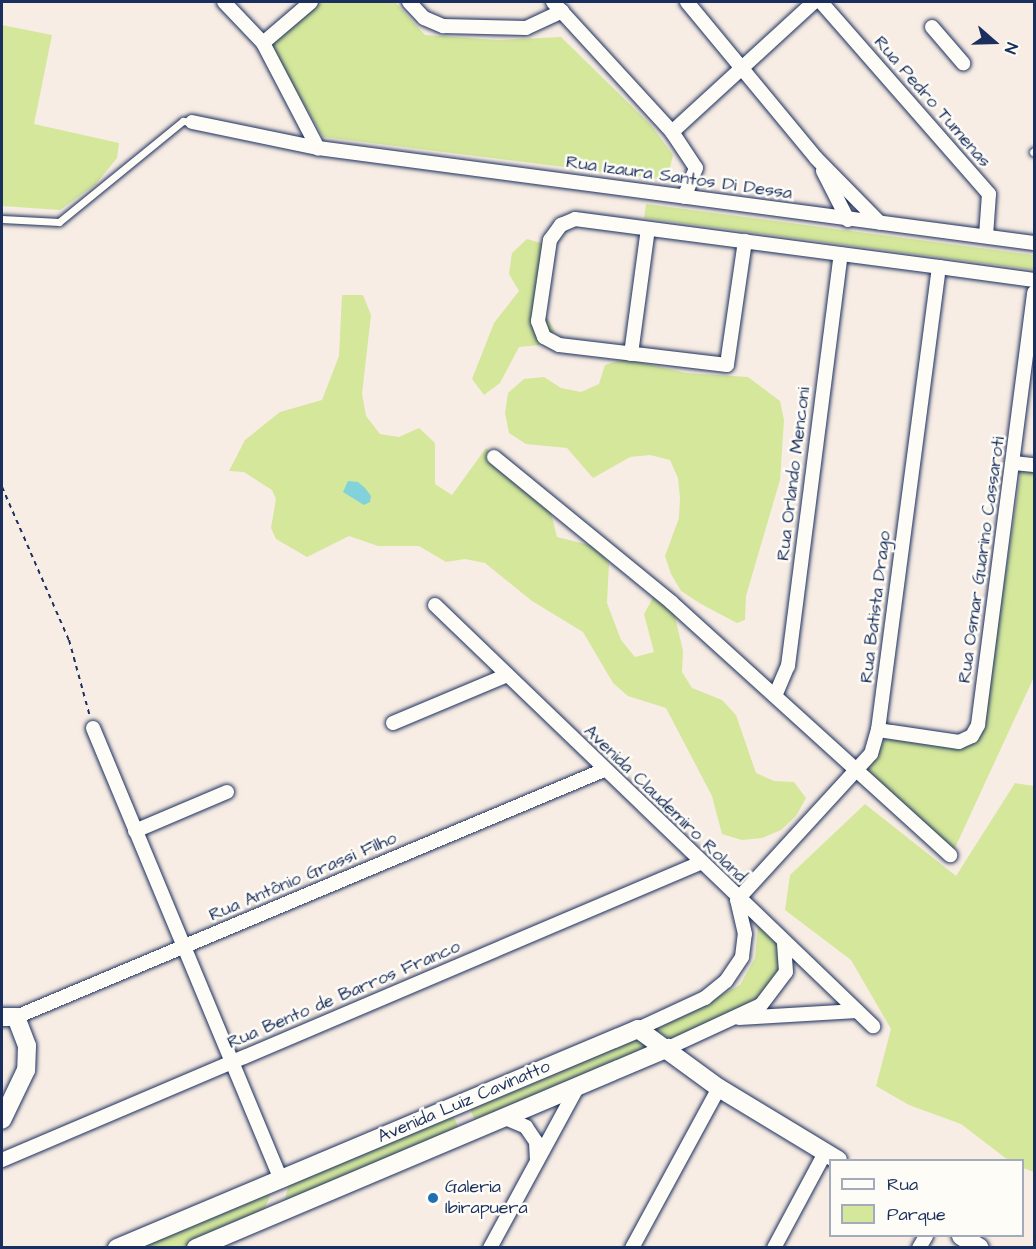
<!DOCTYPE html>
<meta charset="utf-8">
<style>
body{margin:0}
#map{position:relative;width:1036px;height:1249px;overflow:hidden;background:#f8ede4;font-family:"Architects Daughter",sans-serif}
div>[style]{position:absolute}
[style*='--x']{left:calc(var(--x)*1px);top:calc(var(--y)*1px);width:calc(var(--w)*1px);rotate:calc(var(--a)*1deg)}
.green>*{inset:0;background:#d4e79b}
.water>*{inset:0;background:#81d2db}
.path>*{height:2px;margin-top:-1px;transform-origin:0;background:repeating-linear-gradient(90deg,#1b2f5e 0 4.5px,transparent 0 9px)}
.roads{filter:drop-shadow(0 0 2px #1b2f5e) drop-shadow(0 0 2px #1b2f5e)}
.lane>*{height:7px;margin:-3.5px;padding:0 3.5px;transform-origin:3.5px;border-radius:3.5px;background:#fdfcf7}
.street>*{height:14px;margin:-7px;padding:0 7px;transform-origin:7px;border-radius:7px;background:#fdfcf7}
.secondary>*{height:18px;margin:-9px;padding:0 9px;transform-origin:9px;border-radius:9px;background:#fdfcf7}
.dots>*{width:16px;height:16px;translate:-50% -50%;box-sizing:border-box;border:3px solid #fdfcf7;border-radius:50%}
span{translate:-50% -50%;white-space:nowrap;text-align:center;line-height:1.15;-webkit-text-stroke:5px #fdfcf7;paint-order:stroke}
.street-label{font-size:18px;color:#1b2f5e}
.poi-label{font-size:18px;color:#1b2f5e}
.left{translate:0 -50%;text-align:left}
.frame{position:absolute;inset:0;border:3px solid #1b2f5e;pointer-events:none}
.legend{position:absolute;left:829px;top:1159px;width:195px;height:78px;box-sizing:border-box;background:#fdfcf7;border:2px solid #a3aaba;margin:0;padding:8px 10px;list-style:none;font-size:18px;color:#1b2f5e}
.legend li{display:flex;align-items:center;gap:12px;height:30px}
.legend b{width:30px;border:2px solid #a3aaba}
.north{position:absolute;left:964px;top:12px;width:60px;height:60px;-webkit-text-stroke:4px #fdfcf7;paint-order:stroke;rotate:110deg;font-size:16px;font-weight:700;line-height:24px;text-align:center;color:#1b2f5e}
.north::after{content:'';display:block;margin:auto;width:21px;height:27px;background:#1b2f5e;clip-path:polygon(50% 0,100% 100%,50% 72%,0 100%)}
</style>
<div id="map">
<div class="green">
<i style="clip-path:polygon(320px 2px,395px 2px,425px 35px,498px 40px,561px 37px,651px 125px,673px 155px,669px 172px,660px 179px,323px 137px,270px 44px)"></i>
<i style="clip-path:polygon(2px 25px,52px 35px,34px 124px,119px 143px,117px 158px,95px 185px,60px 210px,2px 206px)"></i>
<i style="clip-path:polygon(646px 204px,1034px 255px,1034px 270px,644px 218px)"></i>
<i style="clip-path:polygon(527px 239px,544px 244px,550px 254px,552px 275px,543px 293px,545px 314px,555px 331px,540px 345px,519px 347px,500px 383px,484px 395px,472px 379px,494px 323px,519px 291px,509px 274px,512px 253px)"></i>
<i style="clip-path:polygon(342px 295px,363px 295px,371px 315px,362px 394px,366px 416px,380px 434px,399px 437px,419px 428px,435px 443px,435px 484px,452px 495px,486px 448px,548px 501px,557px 537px,597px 547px,609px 564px,607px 603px,621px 640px,635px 657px,654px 652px,644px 614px,654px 596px,673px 608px,683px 651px,682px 672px,692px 688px,722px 700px,736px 715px,756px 773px,774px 781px,794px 782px,806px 798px,796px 816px,781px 830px,762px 838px,742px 840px,722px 834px,712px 796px,666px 708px,628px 696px,613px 683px,583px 632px,532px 601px,485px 563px,465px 559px,446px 562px,419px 546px,378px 546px,349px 536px,307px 557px,276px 539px,271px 528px,276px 499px,272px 490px,244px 472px,229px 471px,245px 440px,280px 412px,322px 400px,339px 356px)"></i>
<i style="clip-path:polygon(624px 359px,687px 373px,748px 377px,780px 401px,784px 420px,780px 480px,746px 596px,745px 620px,737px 623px,701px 604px,681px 591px,671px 574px,665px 556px,679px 518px,680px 498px,678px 478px,670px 460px,650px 455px,630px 457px,593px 478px,567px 448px,526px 444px,509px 433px,505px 413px,508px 393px,524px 379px,544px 377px,561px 388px,581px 392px,599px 384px,605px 365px)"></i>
<i style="clip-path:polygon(1021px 470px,1034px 472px,1034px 677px,954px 850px,864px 771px,886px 739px,963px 748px,976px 742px,982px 732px)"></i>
<i style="clip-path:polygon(1015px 783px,1034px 786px,1034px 1172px,1023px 1168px,1022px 1160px,1008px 1160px,961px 1124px,909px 1105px,876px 1086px,891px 1029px,851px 960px,785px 910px,790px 875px,865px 804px,956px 876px)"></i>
<i style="clip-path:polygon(758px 926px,778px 945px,781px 971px,764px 994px,747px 1005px,671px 1039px,655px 1030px,740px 985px,755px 958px)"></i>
<i style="clip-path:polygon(638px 1036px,656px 1046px,475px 1121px,469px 1106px)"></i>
<i style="clip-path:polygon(453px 1115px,460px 1131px,284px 1204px,289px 1183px)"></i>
<i style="clip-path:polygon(271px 1193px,263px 1213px,181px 1247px,139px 1248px)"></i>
</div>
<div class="water">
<i style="clip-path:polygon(348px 481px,358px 482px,365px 488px,371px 496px,370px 502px,364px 505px,343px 492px)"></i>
</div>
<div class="path">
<i style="--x:2;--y:487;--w:167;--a:66.4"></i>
<i style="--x:69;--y:640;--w:80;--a:74.7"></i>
</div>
<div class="roads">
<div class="lane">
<i style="--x:1033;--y:152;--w:1;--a:-45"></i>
<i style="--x:2;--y:219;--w:57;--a:3"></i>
<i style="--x:59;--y:222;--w:160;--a:-39.2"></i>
<i style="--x:183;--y:121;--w:9;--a:6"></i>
</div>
<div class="street">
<i style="--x:224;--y:2;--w:57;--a:46.4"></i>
<i style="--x:263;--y:43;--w:119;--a:62.4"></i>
<i style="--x:409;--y:2;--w:22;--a:47"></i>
<i style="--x:424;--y:18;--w:21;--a:23"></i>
<i style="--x:443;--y:26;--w:83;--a:1.4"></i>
<i style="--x:526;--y:28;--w:40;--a:-25"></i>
<i style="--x:553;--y:2;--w:176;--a:47.5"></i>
<i style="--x:672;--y:132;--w:43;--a:56.3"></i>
<i style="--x:696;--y:168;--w:31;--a:112"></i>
<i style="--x:687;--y:2;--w:202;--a:50.4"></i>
<i style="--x:816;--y:158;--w:91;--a:45.4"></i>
<i style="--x:821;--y:2;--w:255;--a:48.8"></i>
<i style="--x:989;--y:194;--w:42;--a:94.1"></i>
<i style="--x:932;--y:27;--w:48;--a:49.3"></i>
<i style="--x:263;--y:43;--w:63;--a:-40.5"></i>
<i style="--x:192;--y:122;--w:129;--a:11.7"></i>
<i style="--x:318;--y:148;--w:722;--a:7.56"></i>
<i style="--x:672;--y:132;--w:193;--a:-42.5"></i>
<i style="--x:823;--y:171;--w:55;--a:63"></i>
<i style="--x:745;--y:241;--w:125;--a:98.3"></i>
<i style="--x:727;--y:365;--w:169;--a:-173.2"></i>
<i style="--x:559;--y:345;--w:17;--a:-152"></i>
<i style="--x:544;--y:337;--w:17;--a:-111"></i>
<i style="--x:538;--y:321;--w:82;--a:-81.6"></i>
<i style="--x:550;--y:240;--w:19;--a:-54"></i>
<i style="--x:561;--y:225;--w:15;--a:-23"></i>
<i style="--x:575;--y:219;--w:367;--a:7.5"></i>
<i style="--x:939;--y:267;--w:96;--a:7.8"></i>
<i style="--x:631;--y:354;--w:126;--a:-82.3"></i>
<i style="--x:494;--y:457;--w:229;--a:39.3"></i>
<i style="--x:671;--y:602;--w:377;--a:42.2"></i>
<i style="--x:1014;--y:463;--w:20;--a:6"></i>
<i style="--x:435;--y:605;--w:608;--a:43.87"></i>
<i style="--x:775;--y:696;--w:33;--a:-67"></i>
<i style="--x:788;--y:666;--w:415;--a:-82.7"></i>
<i style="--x:393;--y:723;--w:124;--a:-22.8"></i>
<i style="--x:93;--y:728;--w:489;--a:67.4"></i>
<i style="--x:878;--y:730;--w:82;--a:8.4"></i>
<i style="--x:959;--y:742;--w:14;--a:-25"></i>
<i style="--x:972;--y:736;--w:13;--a:-61"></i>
<i style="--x:978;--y:725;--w:436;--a:-82.6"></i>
<i style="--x:135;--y:831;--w:100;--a:-23"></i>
<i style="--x:737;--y:900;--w:198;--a:-47.5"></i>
<i style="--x:871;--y:754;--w:25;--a:-74"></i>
<i style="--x:878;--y:730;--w:467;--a:-82.5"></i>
<i style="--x:16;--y:1017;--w:638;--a:-22.79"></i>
<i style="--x:739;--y:1018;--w:118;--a:-3.4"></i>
<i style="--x:638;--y:1029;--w:74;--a:-24.8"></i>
<i style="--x:705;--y:998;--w:27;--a:-39"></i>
<i style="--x:726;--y:981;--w:29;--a:-56"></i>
<i style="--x:742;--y:957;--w:23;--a:-83"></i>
<i style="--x:745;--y:934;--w:35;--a:-103"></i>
<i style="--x:668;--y:1048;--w:102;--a:-24.8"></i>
<i style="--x:761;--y:1005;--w:41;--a:-52.9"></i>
<i style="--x:786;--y:972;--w:29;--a:-94"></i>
<i style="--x:503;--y:1117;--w:25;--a:23"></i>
<i style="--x:526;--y:1127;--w:18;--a:56"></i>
<i style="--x:536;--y:1142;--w:19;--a:87"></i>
<i style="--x:2;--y:1160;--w:759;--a:-23.05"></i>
<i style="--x:490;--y:1248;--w:184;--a:-61.5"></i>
<i style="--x:632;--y:1248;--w:182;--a:-61.5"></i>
<i style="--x:774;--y:1248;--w:108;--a:-61.8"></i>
<i style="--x:919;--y:1248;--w:14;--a:-60"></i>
</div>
<div class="secondary">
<i style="--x:2;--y:1017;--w:14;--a:0"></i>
<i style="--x:16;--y:1017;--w:31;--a:69"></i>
<i style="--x:27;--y:1046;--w:24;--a:92"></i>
<i style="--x:26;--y:1070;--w:55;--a:115.6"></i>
<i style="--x:961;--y:1236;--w:22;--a:32"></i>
<i style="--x:117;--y:1248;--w:565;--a:-22.8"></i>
<i style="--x:638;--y:1029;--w:100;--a:36.1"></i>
<i style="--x:719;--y:1088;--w:139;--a:31.2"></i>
<i style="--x:196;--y:1248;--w:513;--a:-22.96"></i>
</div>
</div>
<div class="dots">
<i style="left:433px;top:1198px;background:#1f6fb2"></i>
</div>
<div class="street-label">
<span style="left:932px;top:102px;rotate:49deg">Rua Pedro Tumenas</span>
<span style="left:679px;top:178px;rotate:8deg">Rua Izaura Santos Di Dessa</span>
<span style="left:794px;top:474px;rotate:-83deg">Rua Orlando Menconi</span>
<span style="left:982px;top:560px;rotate:-82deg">Rua Osmar Guarino Cassaroti</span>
<span style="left:876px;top:607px;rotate:-83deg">Rua Batista Drago</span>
<span style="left:665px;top:804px;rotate:44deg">Avenida Claudemiro Roland</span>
<span style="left:303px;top:877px;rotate:-23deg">Rua Antônio Grassi Filho</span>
<span style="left:344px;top:995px;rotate:-23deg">Rua Bento de Barros Franco</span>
<span style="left:464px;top:1102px;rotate:-23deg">Avenida Luiz Cavinatto</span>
</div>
<div class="poi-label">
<span class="left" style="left:445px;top:1198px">Galeria<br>Ibirapuera</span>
</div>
<div class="frame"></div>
<ul class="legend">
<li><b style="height:8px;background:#fdfcf7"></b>Rua</li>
<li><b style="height:16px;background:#d4e79b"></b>Parque</li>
</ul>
<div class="north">N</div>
</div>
